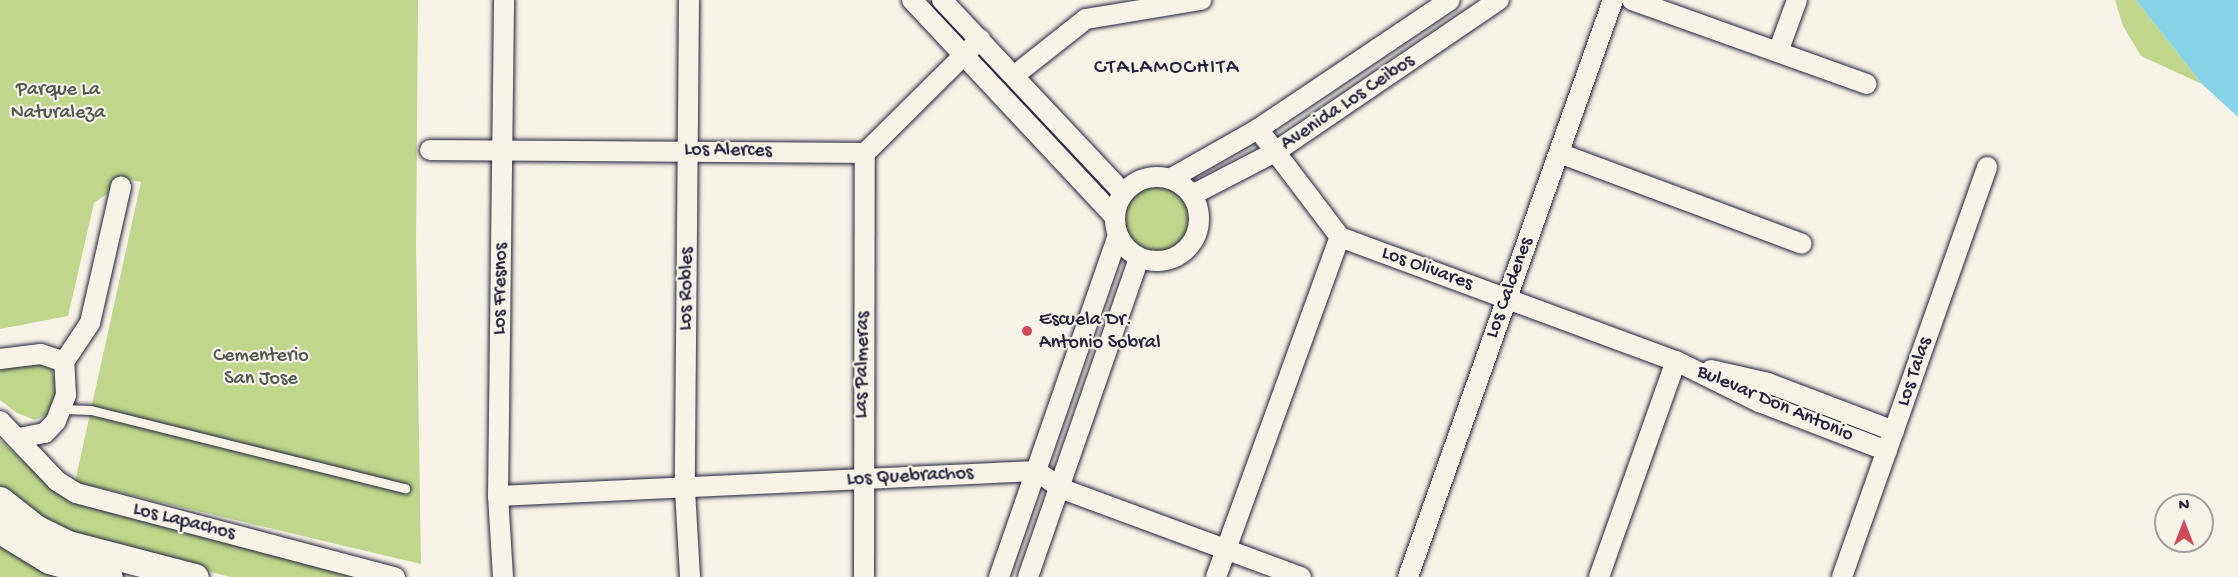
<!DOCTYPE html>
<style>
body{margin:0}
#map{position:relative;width:2238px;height:577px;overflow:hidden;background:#f7f3e8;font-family:"Gochi Hand",sans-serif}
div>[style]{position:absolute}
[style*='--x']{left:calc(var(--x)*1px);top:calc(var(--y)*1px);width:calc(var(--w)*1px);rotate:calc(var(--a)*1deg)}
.green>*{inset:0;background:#bfd68c}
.round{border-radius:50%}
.water>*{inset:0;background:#87d4e6}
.roads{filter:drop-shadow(0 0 2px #22223b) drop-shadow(0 0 2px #22223b)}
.service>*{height:9px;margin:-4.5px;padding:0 4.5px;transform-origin:4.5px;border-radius:4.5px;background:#f7f3e8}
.minor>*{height:20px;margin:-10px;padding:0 10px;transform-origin:10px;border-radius:10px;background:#f7f3e8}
.minor>.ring{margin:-10px;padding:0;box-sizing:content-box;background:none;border:20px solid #f7f3e8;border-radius:50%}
.secondary>*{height:27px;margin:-13.5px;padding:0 13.5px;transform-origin:13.5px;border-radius:13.5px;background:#f7f3e8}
.dots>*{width:16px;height:16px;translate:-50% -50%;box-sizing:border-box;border:3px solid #f7f3e8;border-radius:50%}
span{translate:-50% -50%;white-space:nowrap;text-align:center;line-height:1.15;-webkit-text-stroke:4.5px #f7f3e8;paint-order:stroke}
.park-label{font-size:20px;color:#515853}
.street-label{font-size:20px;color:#22223b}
.poi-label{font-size:20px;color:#22223b}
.left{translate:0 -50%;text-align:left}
.neighbourhood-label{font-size:21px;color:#22223b;letter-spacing:1.5px}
.north{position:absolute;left:2154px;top:493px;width:60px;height:60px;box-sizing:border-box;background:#f7f3e8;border:2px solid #a29fa3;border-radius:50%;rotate:0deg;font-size:16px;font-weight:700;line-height:24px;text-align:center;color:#22223b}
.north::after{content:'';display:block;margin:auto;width:21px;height:27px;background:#d1495b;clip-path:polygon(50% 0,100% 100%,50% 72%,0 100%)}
</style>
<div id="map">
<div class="green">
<i style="clip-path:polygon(0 0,418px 0,416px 246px,421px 564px,75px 482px,141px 182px,120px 178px,114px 189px,94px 203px,68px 316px,0 329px)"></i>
<i style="clip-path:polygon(2115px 0,2136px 0,2202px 84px,2141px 56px,2123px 26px)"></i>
<i class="round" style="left:1115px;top:177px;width:84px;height:84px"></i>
<i style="clip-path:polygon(34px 362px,49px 365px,59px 387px,50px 413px,35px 420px,17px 413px,0 400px,0 368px)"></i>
<i style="clip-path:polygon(0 440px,68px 501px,363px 577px,230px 577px,71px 536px,0 489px)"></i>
<i style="clip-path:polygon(0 541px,73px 577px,0 577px)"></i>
</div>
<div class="water">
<i style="clip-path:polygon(2136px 0,2238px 0,2238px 117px,2202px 84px)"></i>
</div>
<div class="roads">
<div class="service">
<i style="--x:63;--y:409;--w:28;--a:2"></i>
<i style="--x:91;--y:410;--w:324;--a:14"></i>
</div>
<div class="minor">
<i style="--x:689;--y:0;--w:490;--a:90.5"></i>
<i style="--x:685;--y:490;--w:87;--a:86.7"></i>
<i style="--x:912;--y:0;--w:296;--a:46.9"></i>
<i style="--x:942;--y:0;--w:265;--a:46.8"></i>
<i style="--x:1632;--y:0;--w:249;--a:19.7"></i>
<i style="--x:1778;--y:52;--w:55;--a:-69.9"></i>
<i style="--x:1015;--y:75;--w:90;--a:-38.3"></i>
<i style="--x:1086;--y:19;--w:117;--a:-9.4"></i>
<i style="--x:1258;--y:129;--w:136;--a:52.8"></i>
<i style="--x:1340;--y:237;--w:358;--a:20.3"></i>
<i style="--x:1676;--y:361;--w:93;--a:26.3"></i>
<i style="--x:1759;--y:402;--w:137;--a:20.9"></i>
<i style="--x:430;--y:150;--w:435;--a:0.4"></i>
<i style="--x:865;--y:153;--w:162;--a:-44.7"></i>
<i style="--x:1559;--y:153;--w:259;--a:20.5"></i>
<i class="ring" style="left:1115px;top:177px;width:64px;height:64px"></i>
<i style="--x:1170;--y:179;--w:101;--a:-29.6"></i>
<i style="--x:1258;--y:129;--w:231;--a:-33.9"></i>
<i style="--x:1192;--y:195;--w:93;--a:-27.4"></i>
<i style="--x:1275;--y:152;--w:271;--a:-34.2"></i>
<i style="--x:0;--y:359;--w:41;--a:-7"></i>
<i style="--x:41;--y:354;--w:24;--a:19"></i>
<i style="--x:64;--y:362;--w:47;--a:-56.3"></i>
<i style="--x:90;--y:323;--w:140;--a:-77.2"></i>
<i style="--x:1711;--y:370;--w:58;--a:12.8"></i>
<i style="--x:1768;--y:383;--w:135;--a:20.9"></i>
<i style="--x:0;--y:421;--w:83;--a:46.5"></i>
<i style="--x:57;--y:481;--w:22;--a:32"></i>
<i style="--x:76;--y:493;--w:330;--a:14.8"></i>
<i style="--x:19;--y:438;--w:26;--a:-11"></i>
<i style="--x:45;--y:433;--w:16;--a:-47"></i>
<i style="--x:56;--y:421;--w:28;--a:-69"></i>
<i style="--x:66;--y:395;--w:33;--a:-93"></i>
<i style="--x:498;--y:496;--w:540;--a:-2.66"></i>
<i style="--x:1037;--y:471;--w:29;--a:36"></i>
<i style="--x:1060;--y:488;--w:257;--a:20.3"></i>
<i style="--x:503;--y:577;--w:81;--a:-93.5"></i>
<i style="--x:498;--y:496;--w:496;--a:-89.3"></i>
<i style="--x:864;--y:577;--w:424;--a:-89.9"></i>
<i style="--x:999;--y:577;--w:361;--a:-70.8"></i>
<i style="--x:1028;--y:577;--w:338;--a:-70.8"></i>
<i style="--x:1216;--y:577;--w:362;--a:-70"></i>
<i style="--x:1408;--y:577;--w:612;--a:-70.44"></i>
<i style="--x:1599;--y:577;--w:229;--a:-70.4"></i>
<i style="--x:1842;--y:577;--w:435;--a:-70.5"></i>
</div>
<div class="secondary">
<i style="--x:0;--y:500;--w:47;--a:38.1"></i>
<i style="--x:37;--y:529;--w:34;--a:26"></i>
<i style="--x:68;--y:544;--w:131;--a:14.6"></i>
<i style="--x:0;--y:530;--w:57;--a:31.5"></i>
<i style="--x:49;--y:560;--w:62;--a:15.8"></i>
</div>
</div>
<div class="dots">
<i style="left:1027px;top:331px;background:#d1495b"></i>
</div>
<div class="park-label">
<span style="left:58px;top:102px">Parque La<br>Naturaleza</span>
<span style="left:261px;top:368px">Cementerio<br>San Jose</span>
</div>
<div class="street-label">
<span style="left:1348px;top:103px;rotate:-34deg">Avenida Los Ceibos</span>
<span style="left:728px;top:151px;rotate:1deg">Los Alerces</span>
<span style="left:1427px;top:269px;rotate:20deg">Los Olivares</span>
<span style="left:1510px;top:288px;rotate:-70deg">Los Caldenes</span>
<span style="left:501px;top:289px;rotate:-89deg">Los Fresnos</span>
<span style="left:687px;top:289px;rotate:-89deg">Los Robles</span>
<span style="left:863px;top:365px;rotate:-89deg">Las Palmeras</span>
<span style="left:1915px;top:372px;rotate:-71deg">Los Talas</span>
<span style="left:1775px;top:404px;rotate:23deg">Bulevar Don Antonio</span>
<span style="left:910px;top:477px;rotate:-3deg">Los Quebrachos</span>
<span style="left:184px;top:522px;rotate:14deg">Los Lapachos</span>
</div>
<div class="poi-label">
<span class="left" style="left:1039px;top:332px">Escuela Dr.<br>Antonio Sobral</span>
</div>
<div class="neighbourhood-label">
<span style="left:1167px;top:69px">CTALAMOCHITA</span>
</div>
<div class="north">N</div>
</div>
